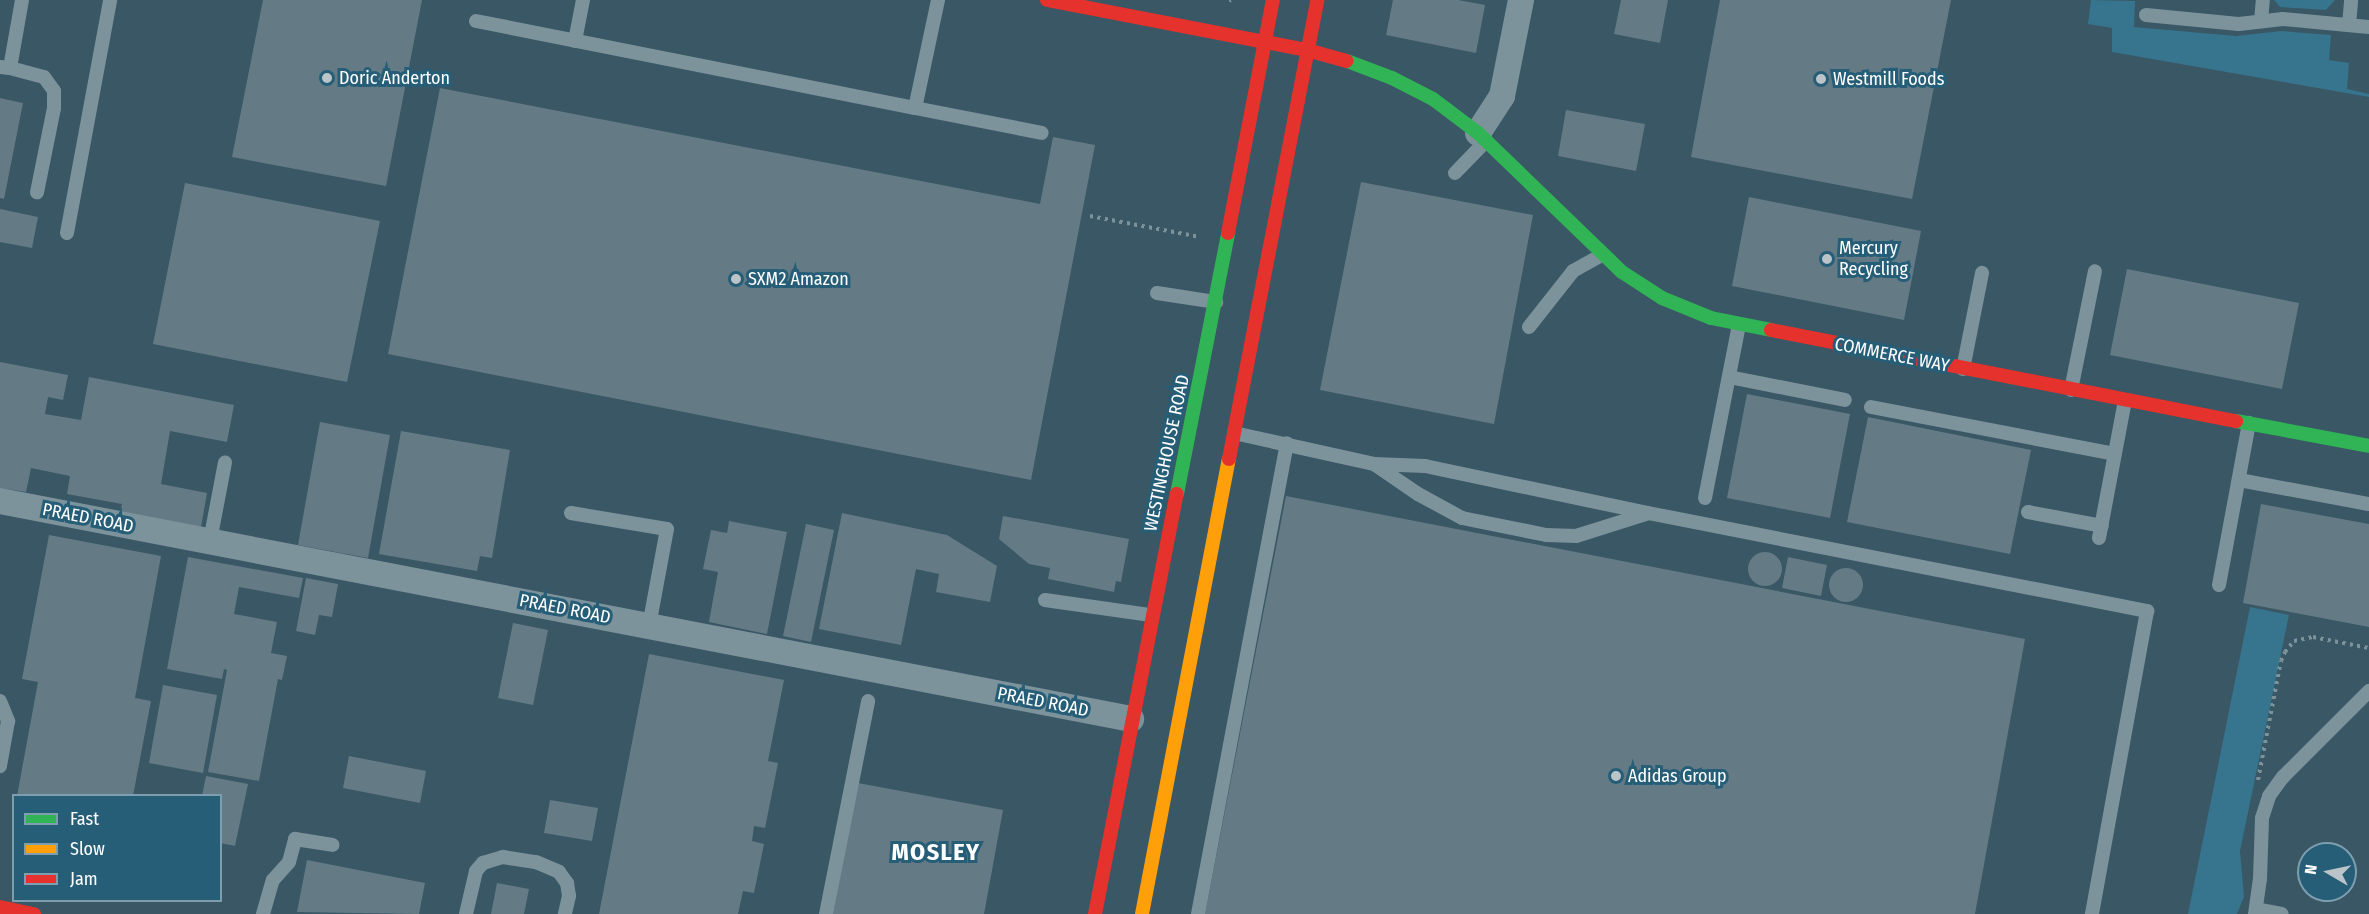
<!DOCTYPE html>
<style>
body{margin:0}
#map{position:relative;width:2369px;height:914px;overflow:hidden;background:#395765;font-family:"Fira Sans Condensed",sans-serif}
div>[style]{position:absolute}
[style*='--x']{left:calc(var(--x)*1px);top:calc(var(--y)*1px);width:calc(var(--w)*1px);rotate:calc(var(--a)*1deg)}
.green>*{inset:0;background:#37748d}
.building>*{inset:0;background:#647b85}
.round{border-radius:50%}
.path>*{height:4px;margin-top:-2px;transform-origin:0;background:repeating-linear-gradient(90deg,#7d939c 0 3px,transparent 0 7.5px)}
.lane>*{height:14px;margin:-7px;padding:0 7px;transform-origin:7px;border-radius:7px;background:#7d939c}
.street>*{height:26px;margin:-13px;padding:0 13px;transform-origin:13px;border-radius:13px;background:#7d939c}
.fast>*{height:14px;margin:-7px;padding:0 7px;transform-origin:7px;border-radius:7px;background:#30b455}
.slow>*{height:14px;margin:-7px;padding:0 7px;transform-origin:7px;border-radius:7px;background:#ff9f0a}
.jam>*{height:14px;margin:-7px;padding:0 7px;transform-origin:7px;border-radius:7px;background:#e5322d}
.dots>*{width:16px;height:16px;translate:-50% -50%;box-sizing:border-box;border:3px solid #265e78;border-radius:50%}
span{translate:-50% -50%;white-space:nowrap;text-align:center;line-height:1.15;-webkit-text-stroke:6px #265e78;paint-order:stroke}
.poi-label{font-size:18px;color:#fff}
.left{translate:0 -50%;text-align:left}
.street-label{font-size:18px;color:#fff}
.district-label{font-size:24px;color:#fff;font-weight:700;letter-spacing:1.5px}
.legend{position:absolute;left:12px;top:794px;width:210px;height:108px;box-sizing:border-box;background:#265e78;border:2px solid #7d9eae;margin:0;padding:8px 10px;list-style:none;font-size:18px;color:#fff}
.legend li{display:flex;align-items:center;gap:12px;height:30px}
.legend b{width:30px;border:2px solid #7d9eae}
.north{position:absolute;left:2297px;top:842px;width:60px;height:60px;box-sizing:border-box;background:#265e78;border:2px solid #7d9eae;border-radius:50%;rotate:279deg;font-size:16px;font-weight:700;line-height:24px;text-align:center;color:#fff}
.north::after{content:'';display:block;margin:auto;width:21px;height:27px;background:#bac4c9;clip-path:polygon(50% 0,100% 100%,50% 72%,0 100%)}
</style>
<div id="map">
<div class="green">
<i style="clip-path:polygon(2091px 0,2135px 1px,2134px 27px,2236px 36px,2281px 31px,2331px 35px,2329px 60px,2349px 63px,2347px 89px,2369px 94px,2369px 97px,2112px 52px,2112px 28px,2088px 24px)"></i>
<i style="clip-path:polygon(2274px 0,2335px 0,2326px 10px,2280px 7px)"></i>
<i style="clip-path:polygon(2250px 607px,2289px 615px,2240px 851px,2244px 897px,2237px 914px,2188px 914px)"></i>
</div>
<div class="building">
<i style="clip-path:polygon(263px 0,422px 0,386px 186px,232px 157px)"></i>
<i style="clip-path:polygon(1393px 0,1458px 0,1485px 5px,1476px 53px,1386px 35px)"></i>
<i style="clip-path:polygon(1621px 0,1668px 0,1660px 43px,1614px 34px)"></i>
<i style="clip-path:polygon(1720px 0,1951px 0,1912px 199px,1691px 157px)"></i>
<i style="clip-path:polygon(440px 88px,1040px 204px,1053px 137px,1095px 145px,1031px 480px,388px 354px)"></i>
<i style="clip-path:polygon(0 98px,23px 103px,4px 199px,0 198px)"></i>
<i style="clip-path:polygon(1566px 110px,1645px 124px,1636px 171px,1558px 156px)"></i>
<i style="clip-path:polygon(1361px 182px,1533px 215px,1494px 424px,1320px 390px)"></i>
<i style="clip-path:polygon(185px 183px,380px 221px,347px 382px,153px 344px)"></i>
<i style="clip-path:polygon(1749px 197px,1921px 231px,1904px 320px,1732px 286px)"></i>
<i style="clip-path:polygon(0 209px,38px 217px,32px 248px,0 242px)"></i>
<i style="clip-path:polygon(2127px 269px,2299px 303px,2282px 389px,2110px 355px)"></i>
<i style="clip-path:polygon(0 362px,68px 375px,63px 400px,48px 397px,45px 414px,81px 420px,89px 377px,234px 405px,227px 442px,170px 431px,161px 484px,207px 493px,201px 527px,120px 512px,122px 504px,67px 494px,70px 476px,31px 468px,26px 492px,0 488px)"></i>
<i style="clip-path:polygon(1747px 394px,1850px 414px,1830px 518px,1727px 498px)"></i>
<i style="clip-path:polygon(1868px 417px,2031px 450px,2010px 554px,1847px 522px)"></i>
<i style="clip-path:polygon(320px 422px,390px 435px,368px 558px,298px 545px)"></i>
<i style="clip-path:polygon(401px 431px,510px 450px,492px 558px,480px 556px,477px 571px,379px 554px)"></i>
<i style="clip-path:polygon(1286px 496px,2025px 639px,1975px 914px,1205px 914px)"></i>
<i style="clip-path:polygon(2261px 504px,2369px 524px,2369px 627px,2243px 603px)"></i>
<i style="clip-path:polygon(842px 513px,947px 535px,997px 566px,990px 602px,936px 592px,939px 574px,916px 569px,901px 645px,819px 629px)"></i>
<i style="clip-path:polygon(1003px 516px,1129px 539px,1121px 582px,1116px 581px,1114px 592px,1048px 579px,1050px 568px,1029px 564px,999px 539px)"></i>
<i style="clip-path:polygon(729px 521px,787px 532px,767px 634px,709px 622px,718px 572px,703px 569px,711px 530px,727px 533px)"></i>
<i style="clip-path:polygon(806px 524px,834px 530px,811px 642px,783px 636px)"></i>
<i style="clip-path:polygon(49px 535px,161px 556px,135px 698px,151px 701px,133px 796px,17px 796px,38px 682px,22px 679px)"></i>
<i class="round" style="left:1748px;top:552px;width:34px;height:34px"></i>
<i style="clip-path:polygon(188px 557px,303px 578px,299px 598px,239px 587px,234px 614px,277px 622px,271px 653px,287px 656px,282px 680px,278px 679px,259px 781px,208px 772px,227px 670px,224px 669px,222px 679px,167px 669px)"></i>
<i style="clip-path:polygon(1788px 557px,1827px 565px,1821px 596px,1782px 588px)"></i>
<i class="round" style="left:1829px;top:568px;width:34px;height:34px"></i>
<i style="clip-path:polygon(306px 578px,338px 584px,332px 617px,319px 615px,315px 635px,296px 631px)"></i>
<i style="clip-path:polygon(513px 623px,548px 630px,533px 705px,498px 698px)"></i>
<i style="clip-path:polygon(649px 654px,784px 680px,768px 761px,778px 763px,765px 828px,754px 826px,752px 841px,764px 844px,754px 893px,743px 891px,738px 914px,599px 914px)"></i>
<i style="clip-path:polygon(163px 685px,217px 695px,203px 773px,149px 763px)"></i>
<i style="clip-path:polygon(349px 756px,426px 771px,420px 803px,343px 788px)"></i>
<i style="clip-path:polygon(206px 776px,248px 784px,235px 846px,220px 843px,220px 796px,202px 796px)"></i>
<i style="clip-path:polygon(858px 783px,1003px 810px,984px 914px,833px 914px)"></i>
<i style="clip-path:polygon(550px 800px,598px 808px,592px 841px,544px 833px)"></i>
<i style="clip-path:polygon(307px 860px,425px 883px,419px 914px,297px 912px)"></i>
<i style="clip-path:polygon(497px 883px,529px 889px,524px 914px,491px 914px)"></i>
</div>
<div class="path">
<i style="--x:1229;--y:1;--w:2;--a:-27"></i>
<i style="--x:1090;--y:216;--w:112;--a:10.8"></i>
<i style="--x:2258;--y:780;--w:121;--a:-79.1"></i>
<i style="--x:2281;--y:661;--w:10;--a:-66"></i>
<i style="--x:2285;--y:652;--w:14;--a:-51"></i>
<i style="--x:2294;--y:641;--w:19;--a:-12"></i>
<i style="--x:2313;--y:637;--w:57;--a:11.1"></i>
</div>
<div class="lane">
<i style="--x:938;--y:0;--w:110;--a:102"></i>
<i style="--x:915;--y:108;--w:129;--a:11.1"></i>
<i style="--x:2146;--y:15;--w:93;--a:5.5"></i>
<i style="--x:2239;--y:24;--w:44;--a:-6.5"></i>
<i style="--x:2283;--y:19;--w:86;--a:5.3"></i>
<i style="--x:476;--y:21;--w:448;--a:11.2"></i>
<i style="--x:2261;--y:21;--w:21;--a:-85"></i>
<i style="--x:2349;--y:25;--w:25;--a:-85"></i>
<i style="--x:575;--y:41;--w:42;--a:-79"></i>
<i style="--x:0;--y:67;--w:10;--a:6"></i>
<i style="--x:10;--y:68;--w:69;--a:-80"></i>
<i style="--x:10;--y:68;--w:35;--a:15"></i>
<i style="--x:44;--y:77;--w:17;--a:54"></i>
<i style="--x:54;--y:91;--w:17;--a:90"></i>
<i style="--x:54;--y:108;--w:86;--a:101.4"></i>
<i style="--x:1455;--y:173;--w:45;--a:-45.9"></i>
<i style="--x:67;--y:233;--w:237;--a:-79.5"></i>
<i style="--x:1157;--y:293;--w:60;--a:8.7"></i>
<i style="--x:1529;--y:327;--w:71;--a:-51.8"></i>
<i style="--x:1573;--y:271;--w:33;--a:-29"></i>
<i style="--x:1963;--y:369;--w:98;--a:-78.8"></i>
<i style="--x:1729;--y:377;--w:118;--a:11.2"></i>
<i style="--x:2071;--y:390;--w:121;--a:-78.6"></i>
<i style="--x:1871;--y:407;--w:248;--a:10.9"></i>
<i style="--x:1234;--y:433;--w:143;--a:12.5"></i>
<i style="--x:1374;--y:464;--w:51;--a:2.2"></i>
<i style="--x:1425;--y:466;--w:228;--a:11.9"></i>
<i style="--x:1648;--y:513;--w:509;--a:11.11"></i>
<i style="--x:2147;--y:611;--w:308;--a:100.3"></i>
<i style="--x:1374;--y:464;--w:53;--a:34.3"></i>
<i style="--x:1418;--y:494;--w:50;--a:28.6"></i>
<i style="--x:1462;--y:518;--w:86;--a:11.4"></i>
<i style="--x:1546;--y:535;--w:30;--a:2"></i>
<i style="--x:1576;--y:536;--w:73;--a:-17.4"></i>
<i style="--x:2239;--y:480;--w:132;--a:10.5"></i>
<i style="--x:1705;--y:498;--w:176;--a:-78.9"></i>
<i style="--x:2028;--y:512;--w:75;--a:10.7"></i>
<i style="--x:571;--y:513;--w:97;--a:9.5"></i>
<i style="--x:667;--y:529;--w:99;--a:100.5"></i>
<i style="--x:2099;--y:538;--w:140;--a:-79.3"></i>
<i style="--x:210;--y:541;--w:80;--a:-79.2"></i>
<i style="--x:2219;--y:585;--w:165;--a:-79.5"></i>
<i style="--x:1045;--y:600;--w:107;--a:8.1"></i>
<i style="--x:0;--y:701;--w:22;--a:68"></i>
<i style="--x:8;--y:721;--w:46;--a:100.1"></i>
<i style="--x:2256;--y:909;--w:26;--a:11"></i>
<i style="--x:263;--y:914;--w:35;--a:-74"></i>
<i style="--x:273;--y:880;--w:24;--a:-48"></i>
<i style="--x:289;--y:862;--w:24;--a:-75"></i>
<i style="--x:295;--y:839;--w:38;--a:9"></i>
<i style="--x:466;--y:914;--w:44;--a:-76.9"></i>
<i style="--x:476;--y:871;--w:11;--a:-49"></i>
<i style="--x:483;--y:863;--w:21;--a:-17"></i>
<i style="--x:503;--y:857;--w:33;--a:9"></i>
<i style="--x:536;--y:862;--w:25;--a:23"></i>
<i style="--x:559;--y:872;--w:14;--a:54"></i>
<i style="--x:567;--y:883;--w:13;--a:81"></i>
<i style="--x:569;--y:896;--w:18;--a:103"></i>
<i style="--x:826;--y:914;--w:217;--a:-78.8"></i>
<i style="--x:1198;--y:914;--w:479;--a:-79.3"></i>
<i style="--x:2255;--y:914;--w:35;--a:-82"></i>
<i style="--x:2260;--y:879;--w:61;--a:-88.1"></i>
<i style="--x:2262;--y:818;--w:23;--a:-72"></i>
<i style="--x:2269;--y:796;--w:24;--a:-54"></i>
<i style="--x:2283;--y:777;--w:122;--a:-45"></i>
</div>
<div class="street">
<i style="--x:1478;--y:133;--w:44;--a:-57"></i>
<i style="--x:1502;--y:96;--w:98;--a:-78.8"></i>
<i style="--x:0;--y:501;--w:1152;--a:10.91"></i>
</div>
<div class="fast">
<i style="--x:1347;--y:61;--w:48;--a:20.7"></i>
<i style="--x:1392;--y:78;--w:46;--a:27.1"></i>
<i style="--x:1433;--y:99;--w:56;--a:37.1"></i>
<i style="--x:1478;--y:133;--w:200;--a:44"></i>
<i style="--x:1622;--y:272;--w:48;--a:33"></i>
<i style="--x:1662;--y:298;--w:53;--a:22.2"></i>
<i style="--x:1711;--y:318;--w:61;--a:11.3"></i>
<i style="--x:2236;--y:421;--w:135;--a:10.6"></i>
<i style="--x:1177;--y:494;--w:266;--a:-78.9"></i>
</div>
<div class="slow">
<i style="--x:1142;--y:914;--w:463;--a:-79.2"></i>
</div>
<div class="jam">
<i style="--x:1047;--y:0;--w:265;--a:10.9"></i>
<i style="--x:1307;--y:50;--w:41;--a:15.4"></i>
<i style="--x:1228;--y:233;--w:237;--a:-79.1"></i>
<i style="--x:1771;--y:330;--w:474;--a:11.1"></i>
<i style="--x:1229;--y:459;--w:467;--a:-79.1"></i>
<i style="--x:0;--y:907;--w:35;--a:12"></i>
<i style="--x:1095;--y:914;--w:428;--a:-79"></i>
</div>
<div class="dots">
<i style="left:327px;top:78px;background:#bac4c9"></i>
<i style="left:1821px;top:79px;background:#bac4c9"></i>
<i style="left:1827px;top:259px;background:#bac4c9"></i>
<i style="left:736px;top:279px;background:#bac4c9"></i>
<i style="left:1616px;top:776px;background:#bac4c9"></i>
</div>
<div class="poi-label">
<span class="left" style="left:339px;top:78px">Doric Anderton</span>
<span class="left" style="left:1833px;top:79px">Westmill Foods</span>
<span class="left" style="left:1839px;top:259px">Mercury<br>Recycling</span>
<span class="left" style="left:748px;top:279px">SXM2 Amazon</span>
<span class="left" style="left:1628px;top:776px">Adidas Group</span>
</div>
<div class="street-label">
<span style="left:1892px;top:355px;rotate:11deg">COMMERCE WAY</span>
<span style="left:1167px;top:453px;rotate:-78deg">WESTINGHOUSE ROAD</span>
<span style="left:88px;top:518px;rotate:11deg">PRAED ROAD</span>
<span style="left:565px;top:609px;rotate:11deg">PRAED ROAD</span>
<span style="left:1043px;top:702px;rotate:11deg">PRAED ROAD</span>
</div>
<div class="district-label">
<span style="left:936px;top:853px">MOSLEY</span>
</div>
<ul class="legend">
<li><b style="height:8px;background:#30b455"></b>Fast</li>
<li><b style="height:8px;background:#ff9f0a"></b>Slow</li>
<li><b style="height:8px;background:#e5322d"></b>Jam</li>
</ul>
<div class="north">N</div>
</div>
